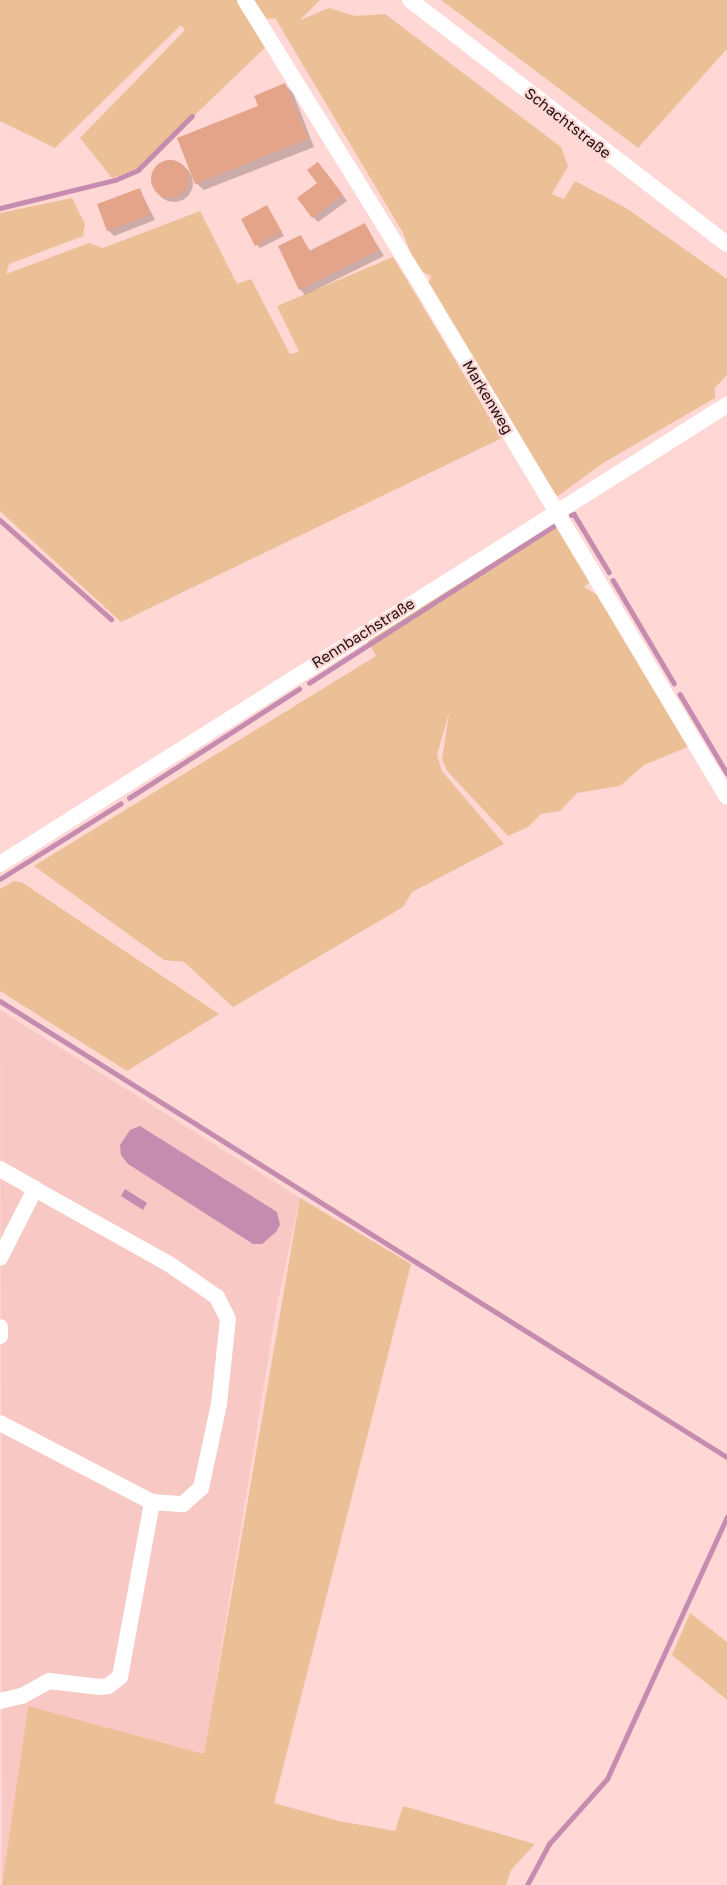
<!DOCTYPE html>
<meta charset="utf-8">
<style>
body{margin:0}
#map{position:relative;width:727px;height:1885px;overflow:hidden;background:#ffd7d4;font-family:"Golos Text",sans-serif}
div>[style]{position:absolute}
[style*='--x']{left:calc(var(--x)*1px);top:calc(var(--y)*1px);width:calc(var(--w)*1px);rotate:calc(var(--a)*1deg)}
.built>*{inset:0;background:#f8c8c5}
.green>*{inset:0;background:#ecc097}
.water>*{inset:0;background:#c68cb0}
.shadow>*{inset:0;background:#0003}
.round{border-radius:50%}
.stream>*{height:4.5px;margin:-2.25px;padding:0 2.25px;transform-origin:2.25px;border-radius:2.25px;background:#c68cb0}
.building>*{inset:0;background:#e4a489}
.minor>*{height:16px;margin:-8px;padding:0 8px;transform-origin:8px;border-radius:8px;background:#fff}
span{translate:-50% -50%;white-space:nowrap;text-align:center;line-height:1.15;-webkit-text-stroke:4.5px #ffd7d4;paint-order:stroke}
.street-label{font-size:15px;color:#1c0f0f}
</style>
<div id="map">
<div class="built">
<i style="clip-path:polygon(0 1010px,300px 1198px,277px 1305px,204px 1755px,28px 1706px,2px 1885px)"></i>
</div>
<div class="green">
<i style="clip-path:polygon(0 0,242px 0,269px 44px,137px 170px,112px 178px,80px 138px,185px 30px,181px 25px,55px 148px,0 121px)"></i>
<i style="clip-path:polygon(253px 0,320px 0,300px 20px,329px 8px,355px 16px,385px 14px,561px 147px,568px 166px,552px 194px,564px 199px,575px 181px,626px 208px,727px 279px,727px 375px,715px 388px,715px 398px,603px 463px,558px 496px,555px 494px,428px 284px,431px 276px,417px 269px,403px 233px,275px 18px,267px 19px)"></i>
<i style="clip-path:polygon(441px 0,727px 0,727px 49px,638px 148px)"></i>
<i style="clip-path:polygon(72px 198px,85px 224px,83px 236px,9px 264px,6px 274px,89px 243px,103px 248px,200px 211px,237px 284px,251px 279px,290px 354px,299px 352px,277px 306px,393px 257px,502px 438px,121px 622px,0 511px,0 213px)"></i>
<i style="clip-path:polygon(556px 521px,593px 579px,584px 587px,601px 597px,690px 746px,644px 765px,620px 786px,577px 793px,560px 811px,541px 814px,528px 827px,508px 836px,447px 771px,442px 759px,449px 713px,437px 755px,442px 771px,504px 844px,412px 892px,403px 907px,233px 1007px,184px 962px,164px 960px,34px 866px,376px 656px,366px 638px)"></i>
<i style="clip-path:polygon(14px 881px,23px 883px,219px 1014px,127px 1071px,0 991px,0 889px)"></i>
<i style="clip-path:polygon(300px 1198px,411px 1264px,274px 1803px,339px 1821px,395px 1831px,403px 1806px,535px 1844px,511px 1870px,506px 1885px,2px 1885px,28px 1706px,204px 1754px)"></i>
<i style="clip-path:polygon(690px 1613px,727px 1642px,727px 1700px,672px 1655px)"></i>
</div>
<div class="water">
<i style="clip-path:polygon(140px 1126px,277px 1212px,280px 1225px,276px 1232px,262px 1244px,253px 1244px,128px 1164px,121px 1155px,120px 1145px,130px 1130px)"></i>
<i style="clip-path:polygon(125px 1189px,147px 1203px,143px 1210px,121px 1196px)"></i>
</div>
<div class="shadow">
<i style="clip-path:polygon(285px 85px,293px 93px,314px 147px,204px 190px,196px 183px,260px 107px)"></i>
<i class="round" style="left:155px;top:164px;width:38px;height:38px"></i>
<i style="clip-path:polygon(324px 170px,347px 201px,318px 222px,313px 217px)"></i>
<i style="clip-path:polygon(140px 190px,155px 220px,114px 236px,108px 230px)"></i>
<i style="clip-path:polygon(267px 206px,284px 236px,260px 248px,257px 245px)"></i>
<i style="clip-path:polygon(365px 225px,384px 256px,305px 295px,300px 289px,301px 237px,311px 252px)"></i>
</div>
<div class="stream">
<i style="--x:0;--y:208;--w:118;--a:-13.7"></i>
<i style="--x:115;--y:180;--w:25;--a:-23"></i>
<i style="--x:138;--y:170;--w:76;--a:-45"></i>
<i style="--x:571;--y:515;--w:3;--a:-18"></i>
<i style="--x:574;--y:514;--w:68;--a:58.9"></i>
<i style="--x:0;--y:520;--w:149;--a:41.7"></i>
<i style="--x:613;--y:580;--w:120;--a:59.4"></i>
<i style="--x:309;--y:683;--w:295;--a:-32.7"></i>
<i style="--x:680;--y:694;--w:92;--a:59.3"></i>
<i style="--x:129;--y:798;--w:202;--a:-32.7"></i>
<i style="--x:0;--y:879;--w:142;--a:-32"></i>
<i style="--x:0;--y:1001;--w:858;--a:32.1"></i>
<i style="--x:527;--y:1885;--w:47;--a:-61.8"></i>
<i style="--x:549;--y:1844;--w:87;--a:-48.3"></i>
<i style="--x:607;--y:1779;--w:288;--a:-65.4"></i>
</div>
<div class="building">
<i style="clip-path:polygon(285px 83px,308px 139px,195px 184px,177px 138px,258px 106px,254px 96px)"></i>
<i class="round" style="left:151px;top:160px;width:38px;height:38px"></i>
<i style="clip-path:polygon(318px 162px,343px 195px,312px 218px,297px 198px,317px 183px,307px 170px)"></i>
<i style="clip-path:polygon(140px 188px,150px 215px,107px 231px,97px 204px)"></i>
<i style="clip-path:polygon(267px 205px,282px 232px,255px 246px,241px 219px)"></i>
<i style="clip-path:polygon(365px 223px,379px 250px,299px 290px,278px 246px,301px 235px,309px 251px)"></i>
</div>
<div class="minor">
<i style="--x:245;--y:0;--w:323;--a:58.3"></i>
<i style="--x:415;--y:275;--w:608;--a:59.13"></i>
<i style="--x:410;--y:0;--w:400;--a:37.6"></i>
<i style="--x:0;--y:864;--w:860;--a:-32.27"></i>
<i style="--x:0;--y:1169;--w:40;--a:29.7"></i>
<i style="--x:35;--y:1189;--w:77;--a:116.9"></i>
<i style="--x:0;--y:1327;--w:9;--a:90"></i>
<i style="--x:0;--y:1423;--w:171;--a:27.5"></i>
<i style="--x:152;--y:1502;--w:31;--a:4"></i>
<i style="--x:183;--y:1504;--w:24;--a:-42"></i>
<i style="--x:201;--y:1488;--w:86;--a:-77.9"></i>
<i style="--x:219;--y:1404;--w:85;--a:-84"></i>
<i style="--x:228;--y:1319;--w:25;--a:-117"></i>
<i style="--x:217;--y:1297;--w:58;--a:-145.5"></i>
<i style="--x:169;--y:1264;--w:154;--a:-150.8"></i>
<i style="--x:0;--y:1701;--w:23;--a:-13"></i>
<i style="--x:22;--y:1696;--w:31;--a:-29"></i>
<i style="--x:49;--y:1681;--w:51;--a:6.7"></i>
<i style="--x:100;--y:1687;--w:8;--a:-7"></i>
<i style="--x:108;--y:1686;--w:15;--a:-37"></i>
<i style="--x:120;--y:1677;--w:178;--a:-79.6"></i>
</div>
<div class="street-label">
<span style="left:568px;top:123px;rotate:38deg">Schachtstraße</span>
<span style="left:488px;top:397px;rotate:59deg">Markenweg</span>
<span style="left:363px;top:633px;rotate:-32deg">Rennbachstraße</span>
</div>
</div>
